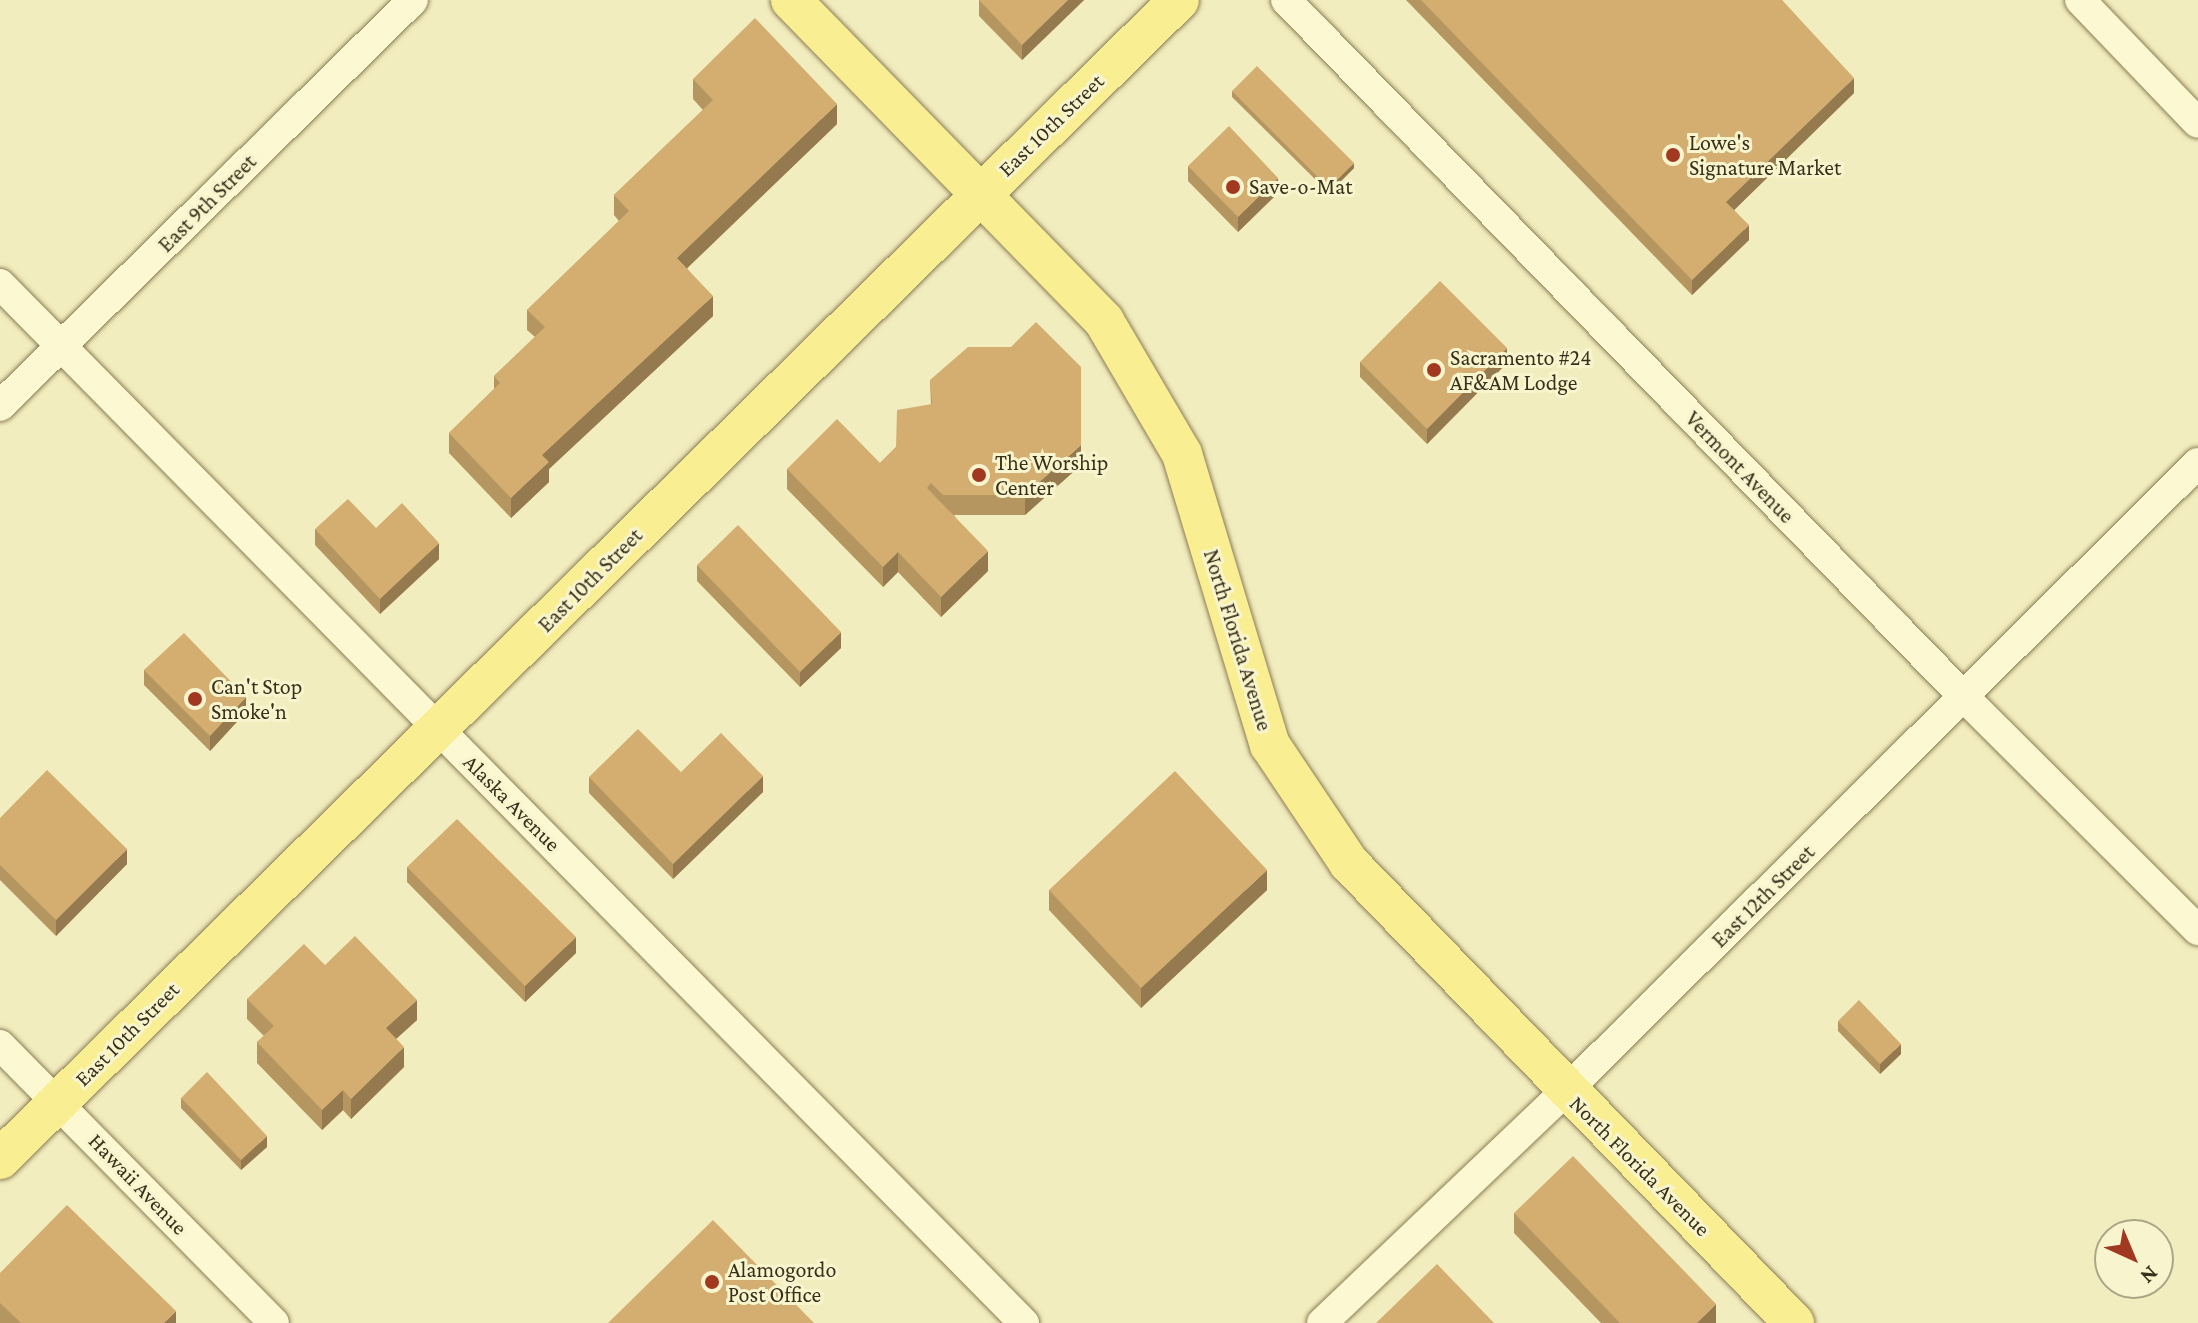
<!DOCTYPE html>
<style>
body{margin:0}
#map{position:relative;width:2198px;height:1323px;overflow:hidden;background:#f2edbe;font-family:"Crimson Pro",serif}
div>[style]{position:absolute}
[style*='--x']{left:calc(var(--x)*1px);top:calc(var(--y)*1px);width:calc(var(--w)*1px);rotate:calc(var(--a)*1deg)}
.roads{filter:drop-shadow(0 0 2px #8b7d55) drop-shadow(0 0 2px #8b7d55)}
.minor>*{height:30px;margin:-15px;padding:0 15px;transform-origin:15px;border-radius:15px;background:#fcf8d2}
.major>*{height:40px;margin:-20px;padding:0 20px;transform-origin:20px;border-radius:20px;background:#f9ee91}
.wall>*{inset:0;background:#b59660}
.shaded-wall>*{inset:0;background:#947a4e}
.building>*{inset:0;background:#d3ae70}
.dots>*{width:22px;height:22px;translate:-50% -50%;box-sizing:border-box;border:4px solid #f8f5ce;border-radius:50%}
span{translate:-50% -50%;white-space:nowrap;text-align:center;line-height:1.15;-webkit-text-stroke:6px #f8f5ce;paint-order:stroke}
.street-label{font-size:22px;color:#39301b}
.poi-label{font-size:22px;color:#39301b}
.left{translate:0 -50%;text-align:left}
.north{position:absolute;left:2094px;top:1219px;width:80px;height:80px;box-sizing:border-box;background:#f8f5ce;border:2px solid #aca686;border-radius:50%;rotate:136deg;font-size:22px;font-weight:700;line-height:32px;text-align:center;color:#39301b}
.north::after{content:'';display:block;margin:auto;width:28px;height:36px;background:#a03920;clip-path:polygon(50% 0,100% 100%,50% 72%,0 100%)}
</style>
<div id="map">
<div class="roads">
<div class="minor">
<i style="--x:1286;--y:0;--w:974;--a:45.79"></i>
<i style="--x:1965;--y:698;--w:329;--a:44.9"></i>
<i style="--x:2080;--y:0;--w:170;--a:46.2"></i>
<i style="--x:0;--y:284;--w:1459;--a:45.42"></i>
<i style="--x:0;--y:406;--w:579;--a:-44.51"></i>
<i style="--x:0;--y:1045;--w:390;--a:45.4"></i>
<i style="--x:1322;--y:1323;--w:337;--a:-43.6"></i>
<i style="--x:1566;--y:1091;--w:891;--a:-44.82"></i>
</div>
<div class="major">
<i style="--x:791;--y:0;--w:448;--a:45.7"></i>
<i style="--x:1104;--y:321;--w:154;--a:59.6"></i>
<i style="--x:1182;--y:454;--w:304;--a:73.2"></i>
<i style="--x:1270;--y:745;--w:142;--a:56.2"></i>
<i style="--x:1349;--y:863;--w:640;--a:45.95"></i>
<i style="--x:0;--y:1159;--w:1653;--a:-44.51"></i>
</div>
</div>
<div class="wall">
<i style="clip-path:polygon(979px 0,1084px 0,1022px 60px,979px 16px)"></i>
<i style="clip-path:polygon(1406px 0,1782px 0,1854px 93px,1734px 210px,1749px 240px,1692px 295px)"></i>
<i style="clip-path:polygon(693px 79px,837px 124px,687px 268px,713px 316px,549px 469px,549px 482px,511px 518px,449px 453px,449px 433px,494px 389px,494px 376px,535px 337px,527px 330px,527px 310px,619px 221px,614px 215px,614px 195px,703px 110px,693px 99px)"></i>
<i style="clip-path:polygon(1232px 91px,1354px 168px,1329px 193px,1232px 97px)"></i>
<i style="clip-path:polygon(1188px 166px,1278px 193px,1238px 232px,1188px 181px)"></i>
<i style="clip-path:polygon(1360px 362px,1507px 363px,1427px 444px,1360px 377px)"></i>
<i style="clip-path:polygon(930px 380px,1081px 465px,1025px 515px,954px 515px,988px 571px,941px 617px,898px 572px,883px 587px,787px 489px,787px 469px,880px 463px,896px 447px,931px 405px)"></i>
<i style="clip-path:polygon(376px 528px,439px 559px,380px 614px,315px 545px,315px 529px)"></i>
<i style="clip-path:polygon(697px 565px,841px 648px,800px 687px,697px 581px)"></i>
<i style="clip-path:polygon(144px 670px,246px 712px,210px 751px,144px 685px)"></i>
<i style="clip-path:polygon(589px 777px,763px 792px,673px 879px,589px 793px)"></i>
<i style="clip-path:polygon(0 818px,127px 864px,56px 936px,0 880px)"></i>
<i style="clip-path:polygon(407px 867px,576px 953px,525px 1002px,407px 882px)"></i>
<i style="clip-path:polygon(1049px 890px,1267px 890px,1141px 1008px,1049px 910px)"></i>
<i style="clip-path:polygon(325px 965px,417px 1020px,396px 1039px,404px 1067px,351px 1119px,343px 1110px,322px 1130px,257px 1063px,257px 1042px,264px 1036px,247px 1019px,247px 999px)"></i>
<i style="clip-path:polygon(1838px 1021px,1901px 1054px,1880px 1074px,1838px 1031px)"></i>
<i style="clip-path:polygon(181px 1098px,267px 1147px,241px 1170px,181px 1108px)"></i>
<i style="clip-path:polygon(1514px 1213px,1716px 1323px,1601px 1323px,1514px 1233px)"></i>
<i style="clip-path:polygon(0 1273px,176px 1323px,0 1323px)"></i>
</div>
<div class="shaded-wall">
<i style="clip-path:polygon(1068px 0,1084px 0,1022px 60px,1022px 45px)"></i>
<i style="clip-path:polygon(1854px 78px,1854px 93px,1726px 218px,1726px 202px)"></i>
<i style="clip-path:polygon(837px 104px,837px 124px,677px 278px,677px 258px)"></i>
<i style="clip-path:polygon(1354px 163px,1354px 168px,1329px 193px,1329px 188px)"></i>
<i style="clip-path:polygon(1278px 178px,1278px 193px,1238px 232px,1238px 217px)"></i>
<i style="clip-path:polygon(1749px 225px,1749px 240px,1692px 295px,1692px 280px)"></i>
<i style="clip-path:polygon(713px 296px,713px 316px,549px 469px,549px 482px,511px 518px,511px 498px,542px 455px)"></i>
<i style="clip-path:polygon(1507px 348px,1507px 363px,1427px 444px,1427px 429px)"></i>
<i style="clip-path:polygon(1081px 445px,1081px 465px,1025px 515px,1025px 495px)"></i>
<i style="clip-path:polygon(439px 543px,439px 559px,380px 614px,380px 599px)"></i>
<i style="clip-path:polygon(988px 551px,988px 571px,941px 617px,941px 597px)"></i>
<i style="clip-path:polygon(898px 552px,898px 572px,883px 587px,883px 567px)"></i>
<i style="clip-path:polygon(841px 632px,841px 648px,800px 687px,800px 672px)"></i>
<i style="clip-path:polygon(246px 697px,246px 712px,210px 751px,210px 736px)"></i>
<i style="clip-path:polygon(763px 776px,763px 792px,673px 879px,673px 864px)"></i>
<i style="clip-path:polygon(127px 849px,127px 864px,56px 936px,56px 920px)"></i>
<i style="clip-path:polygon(1267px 870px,1267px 890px,1141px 1008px,1141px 988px)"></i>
<i style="clip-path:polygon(576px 937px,576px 953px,525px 1002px,525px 986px)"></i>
<i style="clip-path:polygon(417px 1000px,417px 1020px,386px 1048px,386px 1028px)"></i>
<i style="clip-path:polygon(1901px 1044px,1901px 1054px,1880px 1074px,1880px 1064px)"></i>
<i style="clip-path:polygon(404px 1047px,404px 1067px,351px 1119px,351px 1099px)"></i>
<i style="clip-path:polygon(343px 1090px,343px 1110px,322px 1130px,322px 1110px)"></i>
<i style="clip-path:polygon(267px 1136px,267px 1147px,241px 1170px,241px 1160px)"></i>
<i style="clip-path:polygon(1716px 1304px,1716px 1323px,1697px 1323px)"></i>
<i style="clip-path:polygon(176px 1311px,176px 1323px,164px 1323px)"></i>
</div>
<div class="building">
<i style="clip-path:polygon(979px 0,1068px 0,1022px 45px)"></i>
<i style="clip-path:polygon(1421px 0,1782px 0,1854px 78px,1726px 202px,1749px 225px,1692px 280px)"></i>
<i style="clip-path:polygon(755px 18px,837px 104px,677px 258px,713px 296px,542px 455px,549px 462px,511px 498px,449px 433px,500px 383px,494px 376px,545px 327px,527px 310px,629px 211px,614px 195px,713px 100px,693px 79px)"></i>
<i style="clip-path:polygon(1257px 66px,1354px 163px,1329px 188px,1232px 91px)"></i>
<i style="clip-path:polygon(1229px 126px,1278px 178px,1238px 217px,1188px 166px)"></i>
<i style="clip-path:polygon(1440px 281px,1507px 348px,1427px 429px,1360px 362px)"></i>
<i style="clip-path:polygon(1036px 322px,1081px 367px,1081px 445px,1025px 495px,943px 495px,931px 483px,927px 488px,988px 551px,941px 597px,898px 552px,883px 567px,787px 469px,837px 419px,880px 463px,896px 447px,897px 410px,932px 404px,930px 380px,968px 347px,1011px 347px)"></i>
<i style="clip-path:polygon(348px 499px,376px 528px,402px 503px,439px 543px,380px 599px,315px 529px)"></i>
<i style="clip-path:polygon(738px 525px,841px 632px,800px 672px,697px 565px)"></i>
<i style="clip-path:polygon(184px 633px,246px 697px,210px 736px,144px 670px)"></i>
<i style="clip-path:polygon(638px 729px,681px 772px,721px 733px,763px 776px,673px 864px,589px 777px)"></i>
<i style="clip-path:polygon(47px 770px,127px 849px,56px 920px,0 865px,0 818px)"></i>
<i style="clip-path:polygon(1175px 771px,1267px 870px,1141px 988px,1049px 890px)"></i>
<i style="clip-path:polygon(457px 819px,576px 937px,525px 986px,407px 867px)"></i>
<i style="clip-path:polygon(355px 936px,417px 1000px,386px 1028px,404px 1047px,351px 1099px,343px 1090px,322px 1110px,257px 1042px,274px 1026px,247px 999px,304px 944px,325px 965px)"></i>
<i style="clip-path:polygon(1859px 1000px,1901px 1044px,1880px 1064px,1838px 1021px)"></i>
<i style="clip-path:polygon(207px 1072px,267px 1136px,241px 1160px,181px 1098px)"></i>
<i style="clip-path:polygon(1573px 1156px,1716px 1304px,1697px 1323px,1620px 1323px,1514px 1213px)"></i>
<i style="clip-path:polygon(67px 1205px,176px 1311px,164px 1323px,21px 1323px,0 1303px,0 1273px)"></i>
<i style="clip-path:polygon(713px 1220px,814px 1323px,608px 1323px)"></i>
<i style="clip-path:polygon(1437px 1264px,1494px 1323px,1376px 1323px)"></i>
</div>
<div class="dots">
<i style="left:1673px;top:155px;background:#a03920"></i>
<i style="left:1233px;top:187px;background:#a03920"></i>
<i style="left:1434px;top:370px;background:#a03920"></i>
<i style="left:979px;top:475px;background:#a03920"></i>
<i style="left:195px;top:699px;background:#a03920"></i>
<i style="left:712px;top:1282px;background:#a03920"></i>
</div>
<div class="street-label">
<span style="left:1051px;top:125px;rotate:-44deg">East 10th Street</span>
<span style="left:207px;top:203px;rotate:-45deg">East 9th Street</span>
<span style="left:1740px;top:467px;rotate:46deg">Vermont Avenue</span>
<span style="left:590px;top:580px;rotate:-45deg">East 10th Street</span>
<span style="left:1238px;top:640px;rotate:73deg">North Florida Avenue</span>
<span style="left:512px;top:803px;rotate:45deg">Alaska Avenue</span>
<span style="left:1763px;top:896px;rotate:-45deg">East 12th Street</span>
<span style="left:127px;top:1034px;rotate:-45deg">East 10th Street</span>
<span style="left:1640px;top:1166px;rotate:45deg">North Florida Avenue</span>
<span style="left:138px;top:1184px;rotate:46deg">Hawaii Avenue</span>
</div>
<div class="poi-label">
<span class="left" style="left:1689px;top:155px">Lowe's<br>Signature Market</span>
<span class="left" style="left:1249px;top:187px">Save-o-Mat</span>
<span class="left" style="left:1450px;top:370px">Sacramento #24<br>AF&amp;AM Lodge</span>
<span class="left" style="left:995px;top:475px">The Worship<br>Center</span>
<span class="left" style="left:211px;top:699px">Can't Stop<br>Smoke'n</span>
<span class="left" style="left:728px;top:1282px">Alamogordo<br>Post Office</span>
</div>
<div class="north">N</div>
</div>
